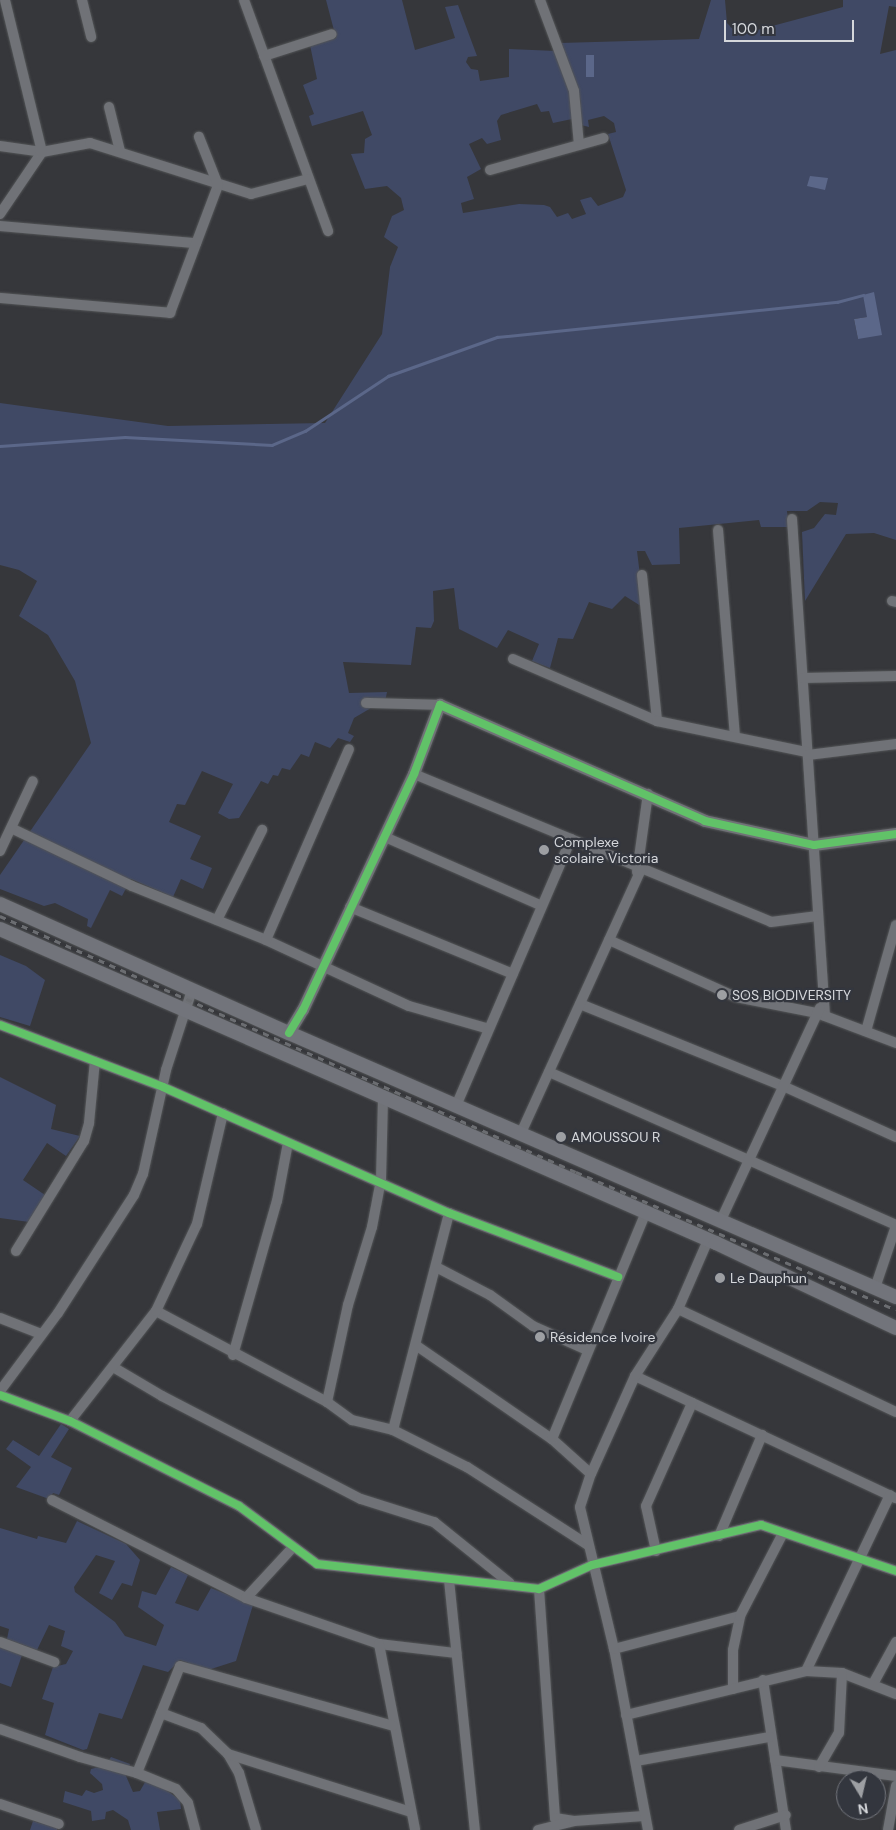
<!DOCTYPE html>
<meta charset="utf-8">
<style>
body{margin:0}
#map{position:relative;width:896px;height:1830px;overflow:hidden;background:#36373b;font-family:"DM Sans",sans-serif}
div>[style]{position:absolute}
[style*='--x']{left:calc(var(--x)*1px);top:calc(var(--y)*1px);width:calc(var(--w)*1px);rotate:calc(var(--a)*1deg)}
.green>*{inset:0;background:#404965}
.water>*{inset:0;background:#5b6789}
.stream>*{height:2.5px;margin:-1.25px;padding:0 1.25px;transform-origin:1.25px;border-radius:1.25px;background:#5b6789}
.roads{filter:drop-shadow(0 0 1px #535557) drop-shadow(0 0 1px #535557)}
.minor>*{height:10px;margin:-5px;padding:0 5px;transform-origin:5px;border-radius:5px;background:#707277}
.tertiary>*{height:12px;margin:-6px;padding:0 6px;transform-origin:6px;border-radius:6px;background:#707277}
.secondary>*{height:14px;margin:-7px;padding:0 7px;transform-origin:7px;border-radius:7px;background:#72747b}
.rail>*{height:2.5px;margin-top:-1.25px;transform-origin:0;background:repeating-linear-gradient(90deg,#6b6d71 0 6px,transparent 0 12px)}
.cycleway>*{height:8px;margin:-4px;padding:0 4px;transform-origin:4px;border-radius:4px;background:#61c268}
.dots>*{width:14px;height:14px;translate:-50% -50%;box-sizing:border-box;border:2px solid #33363e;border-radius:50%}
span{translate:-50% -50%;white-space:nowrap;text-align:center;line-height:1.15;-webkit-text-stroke:4.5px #33363e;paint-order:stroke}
.poi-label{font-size:14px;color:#d5d7db}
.left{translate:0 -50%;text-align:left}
.north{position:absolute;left:836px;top:1770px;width:50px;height:50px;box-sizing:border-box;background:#33363e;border:1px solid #74767d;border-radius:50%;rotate:171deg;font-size:14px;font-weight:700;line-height:20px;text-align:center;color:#d5d7db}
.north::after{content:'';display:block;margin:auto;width:18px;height:22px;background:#9d9fa3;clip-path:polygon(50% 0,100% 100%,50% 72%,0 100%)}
.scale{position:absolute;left:724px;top:20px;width:130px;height:22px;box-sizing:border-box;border:2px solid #d5d7db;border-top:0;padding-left:6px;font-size:15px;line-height:18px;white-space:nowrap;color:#d5d7db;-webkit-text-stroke:4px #33363e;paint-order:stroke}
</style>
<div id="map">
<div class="green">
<i style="clip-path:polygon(evenodd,326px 0,402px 0,415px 50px,455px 38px,445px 7px,458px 5px,477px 56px,468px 57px,466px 62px,471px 69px,478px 70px,480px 81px,509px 77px,509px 49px,556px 51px,571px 92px,572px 119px,553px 123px,549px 111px,541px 112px,537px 104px,501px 115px,497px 121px,501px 140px,487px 144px,482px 138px,469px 144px,481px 169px,467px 177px,474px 199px,461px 203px,463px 213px,519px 204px,544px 205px,550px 207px,557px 217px,568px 213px,572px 219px,586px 214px,580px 200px,591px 197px,598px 206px,623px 197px,626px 190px,608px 134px,616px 132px,614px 123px,604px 116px,588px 120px,589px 127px,581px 125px,580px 97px,560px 43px,699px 39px,711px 0,725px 0,727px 23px,737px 33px,746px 33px,843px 7px,843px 0,896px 0,896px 7px,889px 6px,880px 54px,896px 50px,896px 540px,874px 533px,846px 534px,805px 601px,802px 532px,814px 528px,825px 514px,836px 515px,838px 503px,820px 502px,807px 511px,787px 511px,789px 527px,761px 527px,759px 520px,679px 528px,680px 564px,652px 565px,645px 551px,637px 551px,644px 608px,625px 596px,612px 609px,589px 602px,573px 639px,558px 638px,550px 668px,532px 661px,539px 644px,508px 630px,497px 648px,459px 629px,454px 588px,433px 591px,434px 621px,431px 628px,416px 627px,411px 665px,343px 662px,349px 693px,387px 692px,384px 707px,371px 708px,354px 718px,348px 733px,354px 736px,350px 742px,338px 738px,330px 748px,315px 742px,309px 757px,301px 754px,290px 770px,282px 768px,278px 776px,273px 775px,268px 784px,261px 781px,239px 818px,229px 819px,218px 813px,233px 784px,202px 771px,185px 805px,177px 804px,169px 822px,201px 836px,190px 859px,212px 868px,203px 889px,181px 879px,173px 897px,131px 879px,122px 896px,110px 890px,91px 928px,87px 926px,88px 919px,55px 903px,44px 906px,0 889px,0 875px,91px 743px,75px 681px,48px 635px,19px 616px,37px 581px,19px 570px,0 565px,0 403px,168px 426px,325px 423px,382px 334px,390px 267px,398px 247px,384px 237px,392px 216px,404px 210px,401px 198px,387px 186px,365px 189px,351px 154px,364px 153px,365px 139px,372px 135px,363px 111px,312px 126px,309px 116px,314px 114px,303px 85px,317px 79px,310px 45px,336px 38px,326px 0,867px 317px,858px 339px,854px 319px,867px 317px)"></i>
<i style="clip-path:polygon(0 955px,26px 966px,45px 980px,30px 1026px,0 1017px)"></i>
<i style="clip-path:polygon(0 1077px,56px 1105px,51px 1129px,80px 1136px,66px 1156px,47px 1143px,23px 1180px,45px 1195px,29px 1222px,0 1218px)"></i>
<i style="clip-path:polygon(61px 1424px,69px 1429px,51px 1457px,72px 1468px,59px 1495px,53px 1493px,49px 1499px,16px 1487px,31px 1467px,6px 1449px,13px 1440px,39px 1456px)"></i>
<i style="clip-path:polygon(77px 1521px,126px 1544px,140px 1560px,132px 1586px,122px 1583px,112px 1600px,99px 1593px,115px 1561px,96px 1555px,74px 1587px,75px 1592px,115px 1622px,125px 1636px,156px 1646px,164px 1625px,138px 1607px,142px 1591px,156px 1595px,171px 1567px,188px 1575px,175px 1603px,198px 1611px,211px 1588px,253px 1605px,236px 1661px,208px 1670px,180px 1660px,168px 1672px,143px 1665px,122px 1719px,99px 1713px,87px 1749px,83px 1750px,45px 1735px,54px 1703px,42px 1699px,53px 1667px,66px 1664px,73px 1651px,61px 1646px,65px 1631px,49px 1625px,37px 1650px,7px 1639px,9px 1629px,0 1626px,0 1528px,37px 1539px,38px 1536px,66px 1543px)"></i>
<i style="clip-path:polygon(0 1647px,22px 1655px,11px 1687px,0 1683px)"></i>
<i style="clip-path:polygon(111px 1757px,130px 1764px,126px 1776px,133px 1792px,140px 1791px,148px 1777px,180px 1800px,181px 1809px,157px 1812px,160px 1830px,131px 1830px,128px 1820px,113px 1810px,106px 1812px,105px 1819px,92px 1821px,91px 1811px,63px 1802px,65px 1791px,82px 1796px,86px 1790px,94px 1793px,103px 1790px,102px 1784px,90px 1773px,91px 1769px,106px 1765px)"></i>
<i style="clip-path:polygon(33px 1821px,57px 1828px,57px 1830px,30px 1830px)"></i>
</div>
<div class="water">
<i style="clip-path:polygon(586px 55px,594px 55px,594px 77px,586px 77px)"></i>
<i style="clip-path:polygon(810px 176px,828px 178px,825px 190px,807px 186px)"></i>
<i style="clip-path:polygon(874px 292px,882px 335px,858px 339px,854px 319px,867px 317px,863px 295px)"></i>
</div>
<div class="stream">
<i style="--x:0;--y:446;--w:125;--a:-4.1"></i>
<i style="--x:125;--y:437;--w:147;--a:3.1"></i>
<i style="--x:272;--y:445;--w:36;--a:-23"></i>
<i style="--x:305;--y:431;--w:100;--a:-33.5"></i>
<i style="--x:388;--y:376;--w:116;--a:-19.7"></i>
<i style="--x:497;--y:337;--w:342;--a:-5.9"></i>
<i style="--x:837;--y:302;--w:27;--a:-15"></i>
</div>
<div class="roads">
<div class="minor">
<i style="--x:82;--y:0;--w:38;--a:76"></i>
<i style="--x:244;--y:0;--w:246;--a:70"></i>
<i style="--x:540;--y:0;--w:97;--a:69.5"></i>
<i style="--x:574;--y:91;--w:54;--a:84.7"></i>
<i style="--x:264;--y:56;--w:71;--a:-17.9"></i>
<i style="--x:109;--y:107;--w:45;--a:76"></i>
<i style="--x:0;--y:146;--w:42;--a:8.1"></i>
<i style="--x:42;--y:152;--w:49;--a:-10.6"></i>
<i style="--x:90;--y:143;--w:169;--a:17.6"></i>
<i style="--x:251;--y:194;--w:59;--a:-14.7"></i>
<i style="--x:490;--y:170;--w:118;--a:-15.7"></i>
<i style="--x:0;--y:214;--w:75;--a:-55.9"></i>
<i style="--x:42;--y:152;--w:156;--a:-103.7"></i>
<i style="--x:0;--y:226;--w:197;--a:5"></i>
<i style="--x:0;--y:298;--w:171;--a:5"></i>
<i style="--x:170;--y:313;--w:137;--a:-69.4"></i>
<i style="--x:218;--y:185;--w:52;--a:-111.6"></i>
<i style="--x:792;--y:519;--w:498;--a:86.2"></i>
<i style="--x:718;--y:530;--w:207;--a:85.3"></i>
<i style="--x:642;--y:575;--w:147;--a:84.1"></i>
<i style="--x:892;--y:601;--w:4;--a:14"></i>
<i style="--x:513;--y:659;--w:157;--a:23.3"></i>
<i style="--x:657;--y:721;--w:153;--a:11.7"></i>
<i style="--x:803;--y:678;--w:93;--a:-1.2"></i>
<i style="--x:366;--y:703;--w:74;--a:1.5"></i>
<i style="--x:808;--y:755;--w:89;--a:-7.1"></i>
<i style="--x:414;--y:774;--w:386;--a:22.5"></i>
<i style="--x:771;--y:922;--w:47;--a:-7.3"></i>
<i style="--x:13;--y:829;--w:132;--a:25.6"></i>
<i style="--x:132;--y:886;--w:144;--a:21.9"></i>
<i style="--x:266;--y:940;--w:157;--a:24.8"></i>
<i style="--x:409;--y:1006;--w:83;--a:16"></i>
<i style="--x:385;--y:837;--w:171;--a:23.7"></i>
<i style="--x:0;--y:851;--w:77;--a:-64.8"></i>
<i style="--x:637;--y:872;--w:79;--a:-82"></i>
<i style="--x:350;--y:907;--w:176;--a:22.3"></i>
<i style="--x:217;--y:920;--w:101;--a:-63.4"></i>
<i style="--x:266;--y:940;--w:208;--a:-66.5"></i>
<i style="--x:609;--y:940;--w:139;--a:24.2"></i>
<i style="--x:736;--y:997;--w:83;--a:11.2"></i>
<i style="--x:817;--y:1013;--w:85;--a:20.8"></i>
<i style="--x:580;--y:1004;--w:219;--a:22"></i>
<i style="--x:783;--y:1086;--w:124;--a:24.3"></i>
<i style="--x:0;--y:1025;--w:174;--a:20.8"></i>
<i style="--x:163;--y:1087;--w:313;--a:23.8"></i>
<i style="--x:449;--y:1213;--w:181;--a:20.7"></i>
<i style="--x:866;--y:1031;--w:110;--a:-74.2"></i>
<i style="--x:549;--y:1072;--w:379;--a:23.8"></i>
<i style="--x:456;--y:1106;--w:291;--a:-66.7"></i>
<i style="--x:521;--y:1133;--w:289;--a:-65.5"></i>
<i style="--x:721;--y:1220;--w:234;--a:-65"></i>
<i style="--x:16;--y:1251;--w:129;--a:-58.3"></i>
<i style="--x:84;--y:1141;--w:19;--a:-74"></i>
<i style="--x:89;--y:1123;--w:62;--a:-84.5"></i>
<i style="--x:436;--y:1267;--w:61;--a:27.4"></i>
<i style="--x:490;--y:1295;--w:53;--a:35.8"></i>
<i style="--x:533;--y:1326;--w:59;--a:24"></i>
<i style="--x:875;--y:1288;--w:65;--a:-71.3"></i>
<i style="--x:678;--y:1309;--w:241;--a:25.3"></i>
<i style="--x:156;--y:1311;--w:194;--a:28"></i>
<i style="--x:327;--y:1402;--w:31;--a:36"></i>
<i style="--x:352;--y:1420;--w:42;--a:13.7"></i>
<i style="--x:393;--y:1430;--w:83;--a:26.6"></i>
<i style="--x:467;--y:1467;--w:144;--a:32.8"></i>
<i style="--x:0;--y:1318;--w:44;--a:21.3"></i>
<i style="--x:417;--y:1346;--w:164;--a:34.6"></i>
<i style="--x:552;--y:1439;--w:52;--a:41.9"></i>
<i style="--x:233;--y:1355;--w:160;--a:-74.1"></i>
<i style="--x:277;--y:1201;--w:59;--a:-79.3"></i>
<i style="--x:113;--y:1367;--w:57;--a:30.6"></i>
<i style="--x:162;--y:1396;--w:224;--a:27.4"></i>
<i style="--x:361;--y:1499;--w:77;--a:17.5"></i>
<i style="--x:434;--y:1522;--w:97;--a:38.8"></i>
<i style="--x:635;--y:1376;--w:288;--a:25.1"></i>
<i style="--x:0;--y:1391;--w:97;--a:-53.4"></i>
<i style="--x:58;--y:1313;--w:140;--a:-57.2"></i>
<i style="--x:134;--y:1195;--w:23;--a:-67"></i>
<i style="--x:143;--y:1174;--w:107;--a:-77.5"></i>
<i style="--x:166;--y:1070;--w:84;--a:-72"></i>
<i style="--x:0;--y:1395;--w:75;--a:20.4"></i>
<i style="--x:70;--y:1421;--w:189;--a:26.7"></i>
<i style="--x:239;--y:1506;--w:97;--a:36.6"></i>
<i style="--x:317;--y:1564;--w:223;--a:6.4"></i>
<i style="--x:539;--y:1589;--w:58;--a:-24.4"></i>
<i style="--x:592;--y:1565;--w:174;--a:-13.3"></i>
<i style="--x:761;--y:1525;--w:143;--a:18.8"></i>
<i style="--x:327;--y:1402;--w:99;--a:-77.8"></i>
<i style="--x:348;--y:1305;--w:82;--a:-72.9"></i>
<i style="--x:372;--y:1227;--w:48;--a:-79.2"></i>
<i style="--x:381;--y:1180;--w:82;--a:-88.6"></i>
<i style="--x:70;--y:1421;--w:140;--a:-52"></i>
<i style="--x:156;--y:1311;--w:96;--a:-64.8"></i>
<i style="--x:197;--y:1224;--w:114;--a:-76.8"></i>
<i style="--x:393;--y:1430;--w:224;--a:-75.5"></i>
<i style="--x:552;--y:1439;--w:243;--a:-67.5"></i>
<i style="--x:52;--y:1500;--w:217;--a:26.8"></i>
<i style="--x:246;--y:1598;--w:141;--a:19.1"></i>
<i style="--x:379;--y:1644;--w:78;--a:6.7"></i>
<i style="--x:719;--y:1536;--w:110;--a:-66.9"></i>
<i style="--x:656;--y:1551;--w:46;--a:-102.5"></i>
<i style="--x:646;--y:1506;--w:113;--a:-65.9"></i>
<i style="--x:449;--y:1580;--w:251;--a:84.1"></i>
<i style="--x:539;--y:1589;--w:230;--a:86"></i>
<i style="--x:555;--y:1818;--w:19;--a:9"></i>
<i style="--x:246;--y:1598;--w:69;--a:-47.3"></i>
<i style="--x:0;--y:1642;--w:58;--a:20.3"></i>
<i style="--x:379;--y:1644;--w:189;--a:79"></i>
<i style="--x:614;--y:1649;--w:130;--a:-14.7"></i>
<i style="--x:806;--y:1671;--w:195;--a:-64.5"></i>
<i style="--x:763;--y:1680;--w:152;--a:81.3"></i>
<i style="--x:873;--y:1684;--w:48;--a:-61.3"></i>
<i style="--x:733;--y:1689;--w:39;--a:-90"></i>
<i style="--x:733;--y:1650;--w:35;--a:-78"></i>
<i style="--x:740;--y:1616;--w:93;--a:-62.6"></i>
<i style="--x:161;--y:1713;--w:43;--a:20.6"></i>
<i style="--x:201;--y:1728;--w:37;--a:44"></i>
<i style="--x:228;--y:1754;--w:22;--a:60"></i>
<i style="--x:239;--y:1773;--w:59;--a:73.4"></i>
<i style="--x:626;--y:1715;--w:185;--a:-13.7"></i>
<i style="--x:806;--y:1671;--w:36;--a:3"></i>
<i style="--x:842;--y:1673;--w:58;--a:21.3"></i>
<i style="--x:0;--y:1729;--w:85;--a:19.3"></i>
<i style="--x:80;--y:1757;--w:59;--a:15.7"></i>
<i style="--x:137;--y:1773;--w:42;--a:22.3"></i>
<i style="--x:176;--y:1789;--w:18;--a:49"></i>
<i style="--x:188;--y:1803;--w:28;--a:75"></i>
<i style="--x:228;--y:1754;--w:192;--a:17.6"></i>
<i style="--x:775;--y:1760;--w:122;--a:7.5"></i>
<i style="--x:636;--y:1761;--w:136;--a:-10.2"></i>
<i style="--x:819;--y:1767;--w:39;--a:-60"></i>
<i style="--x:839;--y:1733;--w:60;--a:-87.1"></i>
<i style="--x:137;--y:1773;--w:115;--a:-68.1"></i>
<i style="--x:180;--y:1666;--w:221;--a:15.7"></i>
<i style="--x:0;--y:1804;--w:62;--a:18.7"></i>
<i style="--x:538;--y:1830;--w:37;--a:-14"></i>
<i style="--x:574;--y:1821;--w:70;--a:-4.1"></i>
<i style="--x:648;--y:1830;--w:184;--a:-100.6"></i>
<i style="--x:614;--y:1649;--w:146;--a:-103.5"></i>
<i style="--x:580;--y:1507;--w:35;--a:-72"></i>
<i style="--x:591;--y:1474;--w:107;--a:-65.8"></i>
<i style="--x:635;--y:1376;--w:80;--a:-57.3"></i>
<i style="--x:678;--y:1309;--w:75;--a:-66.5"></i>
<i style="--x:739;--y:1830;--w:49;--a:-17.7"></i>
<i style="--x:888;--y:1830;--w:45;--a:-79.7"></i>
</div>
<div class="tertiary">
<i style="--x:289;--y:1033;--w:27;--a:-59"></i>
<i style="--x:303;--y:1010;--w:261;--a:-64.8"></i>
<i style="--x:414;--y:774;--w:74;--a:-69.4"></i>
<i style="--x:440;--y:705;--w:289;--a:23.6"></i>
<i style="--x:705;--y:821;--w:112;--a:12.4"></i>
<i style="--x:814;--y:845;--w:83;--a:-7.6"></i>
</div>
<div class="secondary">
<i style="--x:0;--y:904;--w:316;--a:24.1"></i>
<i style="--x:289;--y:1033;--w:662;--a:23.51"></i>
<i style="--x:0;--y:929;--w:782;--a:23.68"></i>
<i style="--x:716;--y:1243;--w:199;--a:25.3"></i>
</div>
</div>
<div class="rail">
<i style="--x:0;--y:916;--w:630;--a:23.96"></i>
<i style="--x:576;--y:1172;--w:348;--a:23.3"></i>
</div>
<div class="cycleway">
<i style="--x:0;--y:1025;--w:174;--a:20.8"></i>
<i style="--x:163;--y:1087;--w:313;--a:23.8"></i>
<i style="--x:449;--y:1213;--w:181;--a:20.7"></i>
<i style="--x:289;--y:1033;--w:27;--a:-59"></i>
<i style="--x:303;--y:1010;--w:261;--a:-64.8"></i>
<i style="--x:414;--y:774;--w:74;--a:-69.4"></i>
<i style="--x:440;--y:705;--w:289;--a:23.6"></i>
<i style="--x:705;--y:821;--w:112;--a:12.4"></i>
<i style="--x:814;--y:845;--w:83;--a:-7.6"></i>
<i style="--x:0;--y:1395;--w:75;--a:20.4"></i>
<i style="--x:70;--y:1421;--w:189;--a:26.7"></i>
<i style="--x:239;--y:1506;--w:97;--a:36.6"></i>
<i style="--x:317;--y:1564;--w:223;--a:6.4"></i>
<i style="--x:539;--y:1589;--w:58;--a:-24.4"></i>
<i style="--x:592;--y:1565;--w:174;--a:-13.3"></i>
<i style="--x:761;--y:1525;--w:143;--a:18.8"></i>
</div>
<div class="dots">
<i style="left:544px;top:850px;background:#9d9fa3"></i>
<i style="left:722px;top:995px;background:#9d9fa3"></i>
<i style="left:561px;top:1137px;background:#9d9fa3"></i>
<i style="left:720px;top:1278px;background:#9d9fa3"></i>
<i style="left:540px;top:1337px;background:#9d9fa3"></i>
</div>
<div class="poi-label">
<span class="left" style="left:554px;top:850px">Complexe<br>scolaire Victoria</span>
<span class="left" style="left:732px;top:995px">SOS BIODIVERSITY</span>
<span class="left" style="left:571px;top:1137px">AMOUSSOU R</span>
<span class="left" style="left:730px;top:1278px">Le Dauphun</span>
<span class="left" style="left:550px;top:1337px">Résidence Ivoire</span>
</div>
<div class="north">N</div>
<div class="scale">100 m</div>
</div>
